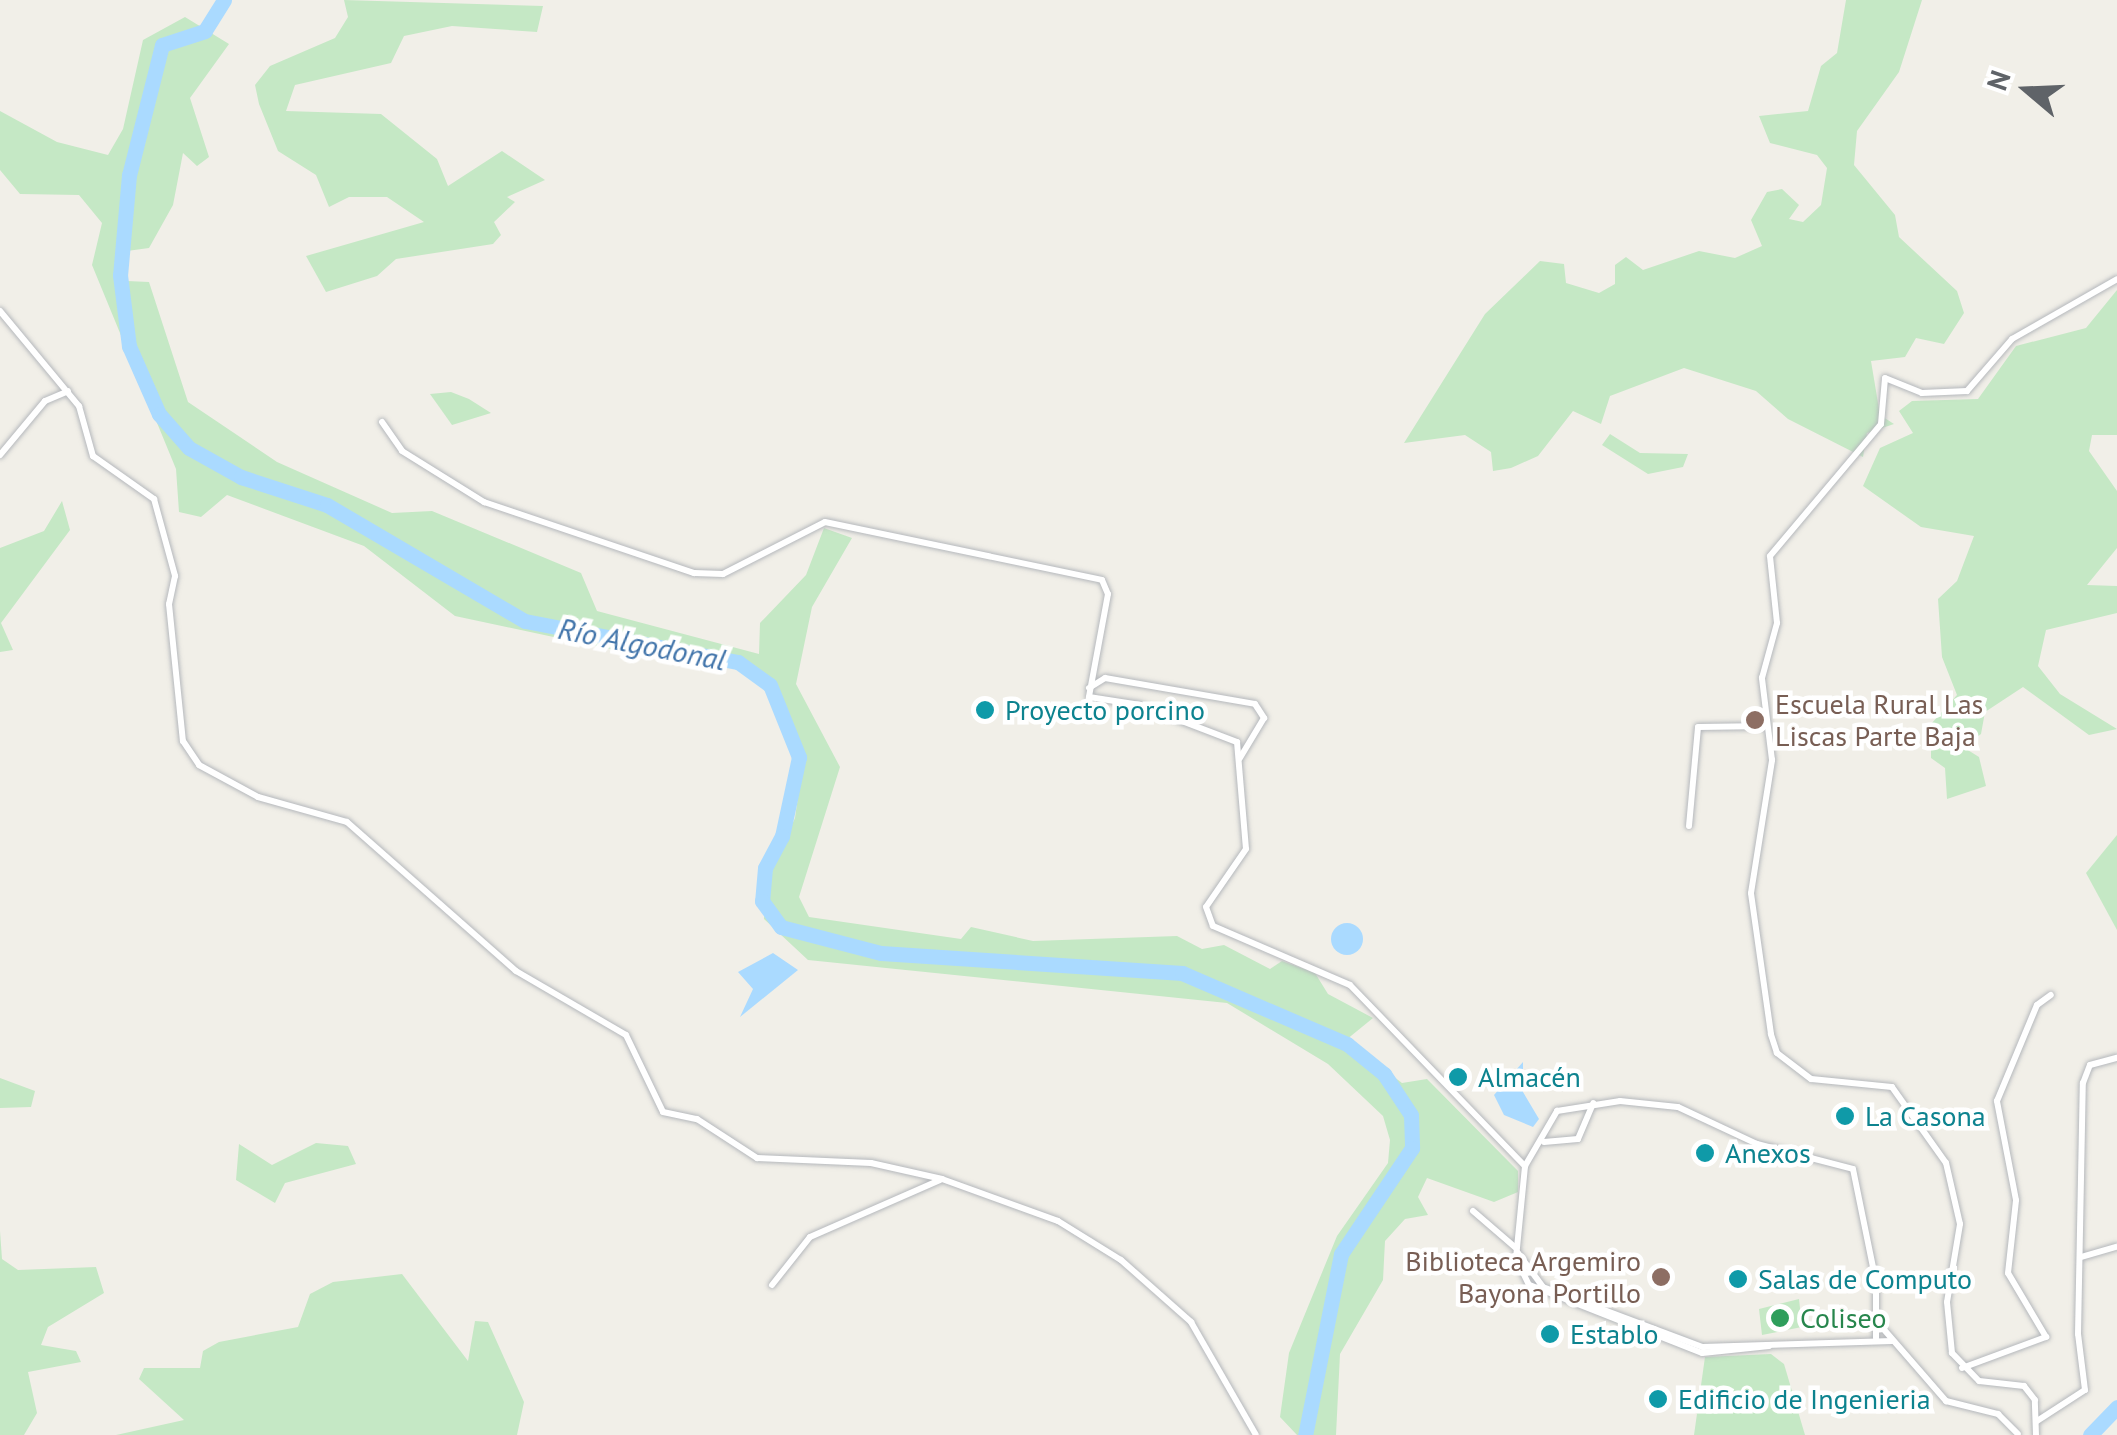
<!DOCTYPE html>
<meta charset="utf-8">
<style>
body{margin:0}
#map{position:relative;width:2117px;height:1435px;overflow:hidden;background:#f1efe8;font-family:"PT Sans",sans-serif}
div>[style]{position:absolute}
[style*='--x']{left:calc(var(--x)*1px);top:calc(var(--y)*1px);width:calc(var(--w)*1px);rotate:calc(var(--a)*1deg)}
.green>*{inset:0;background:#c5e8c5}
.water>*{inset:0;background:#aadaff}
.round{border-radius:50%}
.river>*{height:15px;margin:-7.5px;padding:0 7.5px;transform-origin:7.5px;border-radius:7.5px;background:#aadaff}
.roads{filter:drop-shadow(0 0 2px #b5b8bc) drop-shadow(0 0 2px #b5b8bc)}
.street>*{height:6px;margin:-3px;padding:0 3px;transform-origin:3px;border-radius:3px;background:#fff}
.dots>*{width:28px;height:28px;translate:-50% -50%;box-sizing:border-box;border:5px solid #fff;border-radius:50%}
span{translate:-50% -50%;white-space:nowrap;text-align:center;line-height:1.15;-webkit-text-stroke:9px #fff;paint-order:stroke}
.education-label{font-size:28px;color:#785e54}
.left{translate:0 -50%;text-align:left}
.right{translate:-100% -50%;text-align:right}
.culture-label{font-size:28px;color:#0d838f}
.leisure-label{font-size:28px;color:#27864d}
.water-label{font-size:30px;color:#4174aa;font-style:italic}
.north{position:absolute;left:1977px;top:40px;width:100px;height:100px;-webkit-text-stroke:8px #fff;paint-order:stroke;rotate:289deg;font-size:28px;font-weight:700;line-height:40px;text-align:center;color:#5f6368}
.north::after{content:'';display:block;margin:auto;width:35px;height:45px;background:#5f6368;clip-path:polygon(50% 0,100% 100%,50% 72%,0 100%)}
</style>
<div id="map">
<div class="green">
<i style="clip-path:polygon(344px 0,543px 6px,537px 32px,452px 26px,404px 36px,391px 63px,295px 85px,286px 111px,381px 114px,437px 159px,448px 186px,502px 151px,545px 180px,507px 197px,515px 202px,494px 222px,501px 235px,493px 244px,396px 259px,377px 276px,326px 292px,306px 256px,424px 222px,387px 197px,349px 197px,329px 207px,316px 175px,278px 151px,259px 104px,255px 85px,270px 66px,335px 38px,348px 17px)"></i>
<i style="clip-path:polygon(1846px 0,1922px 0,1899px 72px,1857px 131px,1854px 165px,1895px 215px,1899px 237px,1957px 291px,1964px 313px,1944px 344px,1916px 338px,1905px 357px,1871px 361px,1880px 415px,1894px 424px,1867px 433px,1863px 457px,1788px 419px,1756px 391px,1684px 368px,1610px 396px,1601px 424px,1573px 411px,1538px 456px,1511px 468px,1493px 471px,1491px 452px,1465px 435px,1404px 443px,1485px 314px,1540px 261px,1564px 264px,1566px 283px,1599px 293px,1615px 284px,1615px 265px,1626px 257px,1643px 270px,1699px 251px,1735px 258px,1762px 246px,1751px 220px,1767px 192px,1782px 189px,1799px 205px,1789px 219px,1803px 222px,1821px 205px,1827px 168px,1817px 155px,1770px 143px,1759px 116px,1808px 111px,1821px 66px,1837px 53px)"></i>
<i style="clip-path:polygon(185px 17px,229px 44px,190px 98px,209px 157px,197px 166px,183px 153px,173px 205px,149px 248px,127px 251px,127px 281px,149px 282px,188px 402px,277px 462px,392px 513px,432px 511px,581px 573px,597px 611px,759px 654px,760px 623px,806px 575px,824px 528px,852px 538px,812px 607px,796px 684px,840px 767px,799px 897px,809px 917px,961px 939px,971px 927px,1033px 941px,1177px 936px,1202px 949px,1224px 945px,1270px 969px,1282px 961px,1315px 973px,1328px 994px,1373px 1018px,1346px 1040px,1402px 1083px,1427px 1079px,1518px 1171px,1518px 1192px,1494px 1202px,1427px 1178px,1418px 1197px,1428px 1215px,1405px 1219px,1385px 1241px,1383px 1280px,1340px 1354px,1336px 1435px,1297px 1435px,1280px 1417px,1289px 1353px,1337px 1236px,1388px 1163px,1390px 1140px,1383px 1116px,1328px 1064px,1227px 1003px,808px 960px,764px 919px,766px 880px,795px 818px,802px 768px,771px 683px,738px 660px,682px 648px,633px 654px,455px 616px,364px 546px,227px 495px,201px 517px,179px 512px,176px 469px,92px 265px,102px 223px,79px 195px,20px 194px,0 170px,0 111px,57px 142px,108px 155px,123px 129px,143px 40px)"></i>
<i style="clip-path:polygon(2117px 290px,2117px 435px,2092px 435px,2089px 451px,2117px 491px,2117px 548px,2087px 585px,2117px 586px,2117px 613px,2046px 630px,2038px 666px,2060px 694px,2117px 729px,2089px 735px,2023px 687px,1985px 712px,1981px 734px,1963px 747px,1979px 757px,1986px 786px,1947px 799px,1945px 768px,1931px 758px,1931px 724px,1957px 695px,1942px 657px,1938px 599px,1957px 581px,1974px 536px,1921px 527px,1863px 486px,1880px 448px,1913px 433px,1899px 411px,1912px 401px,1978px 399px,2016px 346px,2086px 328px)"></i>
<i style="clip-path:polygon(451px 392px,469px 399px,491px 413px,452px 425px,430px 394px)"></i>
<i style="clip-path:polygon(1610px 434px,1640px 453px,1688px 454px,1683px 467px,1648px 474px,1602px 445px)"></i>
<i style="clip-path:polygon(62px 501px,70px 530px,1px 623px,13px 650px,0 652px,0 548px,44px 531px)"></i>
<i style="clip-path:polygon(2117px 835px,2117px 930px,2086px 873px)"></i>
<i style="clip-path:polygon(0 1078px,35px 1091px,31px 1107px,0 1108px)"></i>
<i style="clip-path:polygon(316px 1143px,348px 1146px,356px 1164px,285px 1183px,275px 1203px,236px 1180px,239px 1144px,272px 1165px)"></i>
<i style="clip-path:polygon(0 1231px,2px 1259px,18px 1270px,96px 1267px,104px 1293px,48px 1327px,41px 1345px,76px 1351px,81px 1362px,28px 1372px,37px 1413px,24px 1435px,0 1435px)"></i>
<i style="clip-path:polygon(402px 1274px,468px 1361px,475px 1321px,488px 1322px,524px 1402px,517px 1435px,116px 1435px,184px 1420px,139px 1379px,144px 1368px,200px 1368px,203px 1351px,219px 1342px,298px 1327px,310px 1294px,333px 1282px)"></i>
<i style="clip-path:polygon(1799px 1299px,1802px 1327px,1762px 1335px,1759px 1309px)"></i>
<i style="clip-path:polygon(1771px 1354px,1784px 1364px,1805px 1435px,1694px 1435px,1705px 1357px)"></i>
</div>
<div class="water">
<i class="round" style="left:1331px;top:923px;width:32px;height:32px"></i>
<i style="clip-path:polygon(773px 953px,798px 970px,740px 1017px,753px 989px,738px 972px)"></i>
<i style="clip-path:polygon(1523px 1062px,1523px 1092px,1539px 1119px,1533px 1127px,1504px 1115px,1494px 1095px)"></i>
</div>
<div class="river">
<i style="--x:224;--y:0;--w:36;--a:122"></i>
<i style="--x:205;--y:31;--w:45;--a:162"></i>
<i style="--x:162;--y:45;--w:134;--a:104.2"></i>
<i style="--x:129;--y:175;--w:100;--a:95.1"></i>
<i style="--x:120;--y:275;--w:72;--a:82.8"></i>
<i style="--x:129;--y:346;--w:74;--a:66.2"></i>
<i style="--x:159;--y:414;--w:45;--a:48.6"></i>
<i style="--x:189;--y:448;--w:60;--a:29.1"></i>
<i style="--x:241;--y:477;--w:90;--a:18"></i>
<i style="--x:327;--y:505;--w:229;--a:30.4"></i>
<i style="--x:525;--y:621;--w:217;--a:10.9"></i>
<i style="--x:738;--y:662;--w:39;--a:36"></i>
<i style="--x:770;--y:685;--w:78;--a:68.1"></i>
<i style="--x:799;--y:757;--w:81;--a:102.1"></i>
<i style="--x:782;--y:836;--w:36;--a:118"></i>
<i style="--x:765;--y:868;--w:33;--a:95"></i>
<i style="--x:762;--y:901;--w:32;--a:54"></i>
<i style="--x:781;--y:927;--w:103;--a:14.6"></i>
<i style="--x:881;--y:953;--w:302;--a:3.8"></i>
<i style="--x:1182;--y:973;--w:180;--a:23.3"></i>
<i style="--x:1347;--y:1044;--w:48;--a:39"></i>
<i style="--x:1384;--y:1074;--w:49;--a:56.6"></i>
<i style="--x:1411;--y:1115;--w:33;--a:88"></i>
<i style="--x:1412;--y:1148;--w:128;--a:123.8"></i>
<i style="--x:1341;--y:1254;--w:185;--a:101.2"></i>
<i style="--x:2090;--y:1435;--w:39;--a:-46"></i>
</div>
<div class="roads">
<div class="street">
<i style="--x:0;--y:311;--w:124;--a:50.3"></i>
<i style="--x:79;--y:406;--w:52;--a:74.4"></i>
<i style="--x:93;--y:456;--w:75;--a:35.2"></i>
<i style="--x:154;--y:499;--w:80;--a:74.7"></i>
<i style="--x:175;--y:576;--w:29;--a:102"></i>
<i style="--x:169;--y:604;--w:138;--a:84.2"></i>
<i style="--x:183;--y:741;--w:29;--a:56"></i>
<i style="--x:199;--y:765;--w:67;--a:28.5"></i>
<i style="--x:258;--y:797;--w:92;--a:15.7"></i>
<i style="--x:347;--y:822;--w:225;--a:41.4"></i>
<i style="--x:516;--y:971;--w:127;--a:30.2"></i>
<i style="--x:626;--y:1035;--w:85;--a:64.3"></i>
<i style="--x:663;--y:1112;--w:35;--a:12"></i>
<i style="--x:697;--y:1119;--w:72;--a:33"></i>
<i style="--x:757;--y:1158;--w:114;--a:2.5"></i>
<i style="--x:871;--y:1163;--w:73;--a:12.7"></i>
<i style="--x:942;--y:1179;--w:123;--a:19.9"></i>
<i style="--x:1058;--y:1221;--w:74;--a:31.8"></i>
<i style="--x:1121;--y:1260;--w:94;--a:41.5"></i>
<i style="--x:1191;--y:1322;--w:130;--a:60.1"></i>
<i style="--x:382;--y:422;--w:35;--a:55"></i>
<i style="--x:402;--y:451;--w:97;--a:31.9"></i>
<i style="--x:484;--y:502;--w:222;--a:18.7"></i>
<i style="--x:694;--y:573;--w:29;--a:2"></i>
<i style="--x:723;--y:574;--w:114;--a:-27"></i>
<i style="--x:825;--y:522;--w:283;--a:11.8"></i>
<i style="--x:1102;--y:580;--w:15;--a:67"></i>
<i style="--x:1108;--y:594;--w:105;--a:100.5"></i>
<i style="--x:1089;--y:697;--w:52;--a:8.9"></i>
<i style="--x:1140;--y:705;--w:104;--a:20.9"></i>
<i style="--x:1237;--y:742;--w:107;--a:85.2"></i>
<i style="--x:1246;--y:849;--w:70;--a:124.6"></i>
<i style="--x:1206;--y:907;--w:20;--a:70"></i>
<i style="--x:1213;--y:926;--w:149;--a:23.3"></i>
<i style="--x:1350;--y:985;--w:252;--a:46"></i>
<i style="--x:0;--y:455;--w:70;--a:-50.2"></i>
<i style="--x:45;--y:401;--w:25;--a:-23"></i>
<i style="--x:1089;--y:688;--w:19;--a:-32"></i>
<i style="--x:1105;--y:678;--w:152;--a:9.8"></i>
<i style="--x:1255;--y:704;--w:17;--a:57"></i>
<i style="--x:1264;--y:718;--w:47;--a:121"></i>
<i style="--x:1689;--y:826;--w:99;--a:-84.8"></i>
<i style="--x:1698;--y:727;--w:69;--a:-0.8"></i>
<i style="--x:1544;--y:1142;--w:34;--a:-5"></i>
<i style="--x:1578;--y:1139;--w:39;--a:-67"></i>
<i style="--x:1473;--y:1211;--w:57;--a:40.7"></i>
<i style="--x:1518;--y:1253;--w:42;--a:53.7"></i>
<i style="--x:1543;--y:1287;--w:171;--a:20.6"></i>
<i style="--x:1703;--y:1347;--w:189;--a:-1.8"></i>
<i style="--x:2081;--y:1257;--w:37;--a:-16"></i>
<i style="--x:772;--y:1285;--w:61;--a:-51.6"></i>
<i style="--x:810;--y:1237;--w:142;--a:-23.7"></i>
<i style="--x:1880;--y:1325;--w:101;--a:49"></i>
<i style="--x:1946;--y:1401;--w:54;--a:14"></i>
<i style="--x:1998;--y:1414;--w:28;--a:45"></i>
<i style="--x:1769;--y:1346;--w:67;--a:174"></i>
<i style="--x:1702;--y:1353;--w:186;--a:-158.5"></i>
<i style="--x:1529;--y:1285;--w:30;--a:-116"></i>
<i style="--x:1516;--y:1258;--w:92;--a:-84.4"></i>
<i style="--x:1525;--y:1166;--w:64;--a:-59.8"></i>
<i style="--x:1557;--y:1111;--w:64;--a:-9"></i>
<i style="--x:1620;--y:1101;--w:58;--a:5.9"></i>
<i style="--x:1678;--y:1107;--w:87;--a:25.1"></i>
<i style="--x:1757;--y:1144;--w:99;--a:14.6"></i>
<i style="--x:1853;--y:1169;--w:115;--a:78.5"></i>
<i style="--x:1876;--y:1282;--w:56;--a:90"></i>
<i style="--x:1962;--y:1368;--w:90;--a:-20.3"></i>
<i style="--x:2046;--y:1337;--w:74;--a:-120.7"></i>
<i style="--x:2008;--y:1273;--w:73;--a:-83.7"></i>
<i style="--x:2016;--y:1200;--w:101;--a:-100.9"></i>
<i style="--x:1997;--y:1101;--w:104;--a:-67.4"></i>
<i style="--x:2037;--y:1005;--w:17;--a:-36"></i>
<i style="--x:2037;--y:1421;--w:57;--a:-32.9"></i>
<i style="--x:2085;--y:1390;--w:56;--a:-97.1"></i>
<i style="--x:2078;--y:1334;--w:251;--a:-88.9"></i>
<i style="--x:2083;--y:1083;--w:19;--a:-69"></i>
<i style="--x:2090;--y:1065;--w:28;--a:-15"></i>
<i style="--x:2036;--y:1435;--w:35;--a:-92"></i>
<i style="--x:2035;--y:1400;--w:18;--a:-128"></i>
<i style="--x:2024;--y:1386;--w:45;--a:-173.7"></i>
<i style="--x:1979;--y:1381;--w:39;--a:-134"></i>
<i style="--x:1952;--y:1353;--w:51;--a:-95.6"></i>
<i style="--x:1947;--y:1302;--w:79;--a:-80.5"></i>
<i style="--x:1960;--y:1224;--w:63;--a:-102.9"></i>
<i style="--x:1946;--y:1163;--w:93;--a:-125.4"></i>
<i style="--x:1892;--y:1087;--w:81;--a:-174.4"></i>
<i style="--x:1811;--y:1079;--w:43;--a:-142.6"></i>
<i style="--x:1777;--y:1053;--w:20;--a:-108"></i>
<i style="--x:1771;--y:1034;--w:142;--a:-98.1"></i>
<i style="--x:1751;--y:893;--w:135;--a:-81"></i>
<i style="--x:1772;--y:760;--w:83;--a:-97"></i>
<i style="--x:1762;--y:678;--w:57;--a:-74.7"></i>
<i style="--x:1777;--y:623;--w:67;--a:-96"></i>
<i style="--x:1770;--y:556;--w:172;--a:-49.9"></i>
<i style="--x:1881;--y:424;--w:46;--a:-85"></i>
<i style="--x:1885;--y:378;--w:40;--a:22"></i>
<i style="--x:1922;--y:393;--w:45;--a:-2.5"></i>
<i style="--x:1967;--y:391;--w:69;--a:-49.1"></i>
<i style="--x:2012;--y:339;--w:121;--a:-29.7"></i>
</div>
</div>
<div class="dots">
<i style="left:985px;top:710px;background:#0f9aa8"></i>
<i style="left:1755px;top:720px;background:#8d6e63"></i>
<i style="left:1458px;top:1077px;background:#0f9aa8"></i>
<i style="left:1845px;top:1116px;background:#0f9aa8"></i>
<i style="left:1705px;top:1153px;background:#0f9aa8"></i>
<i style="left:1661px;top:1277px;background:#8d6e63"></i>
<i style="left:1738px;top:1279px;background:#0f9aa8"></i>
<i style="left:1780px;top:1318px;background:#2e9e5b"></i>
<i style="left:1550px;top:1334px;background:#0f9aa8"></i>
<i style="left:1658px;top:1399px;background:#0f9aa8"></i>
</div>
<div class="education-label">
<span class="left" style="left:1775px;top:720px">Escuela Rural Las<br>Liscas Parte Baja</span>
<span class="right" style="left:1641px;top:1277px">Biblioteca Argemiro<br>Bayona Portillo</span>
</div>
<div class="culture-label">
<span class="left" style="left:1005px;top:710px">Proyecto porcino</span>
<span class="left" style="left:1478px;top:1077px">Almacén</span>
<span class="left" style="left:1865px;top:1116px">La Casona</span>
<span class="left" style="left:1725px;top:1153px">Anexos</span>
<span class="left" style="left:1758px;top:1279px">Salas de Computo</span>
<span class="left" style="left:1570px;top:1334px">Establo</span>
<span class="left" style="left:1678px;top:1399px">Edificio de Ingenieria</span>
</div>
<div class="leisure-label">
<span class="left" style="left:1800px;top:1318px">Coliseo</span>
</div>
<div class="water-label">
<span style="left:642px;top:644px;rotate:11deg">Río Algodonal</span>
</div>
<div class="north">N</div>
</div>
